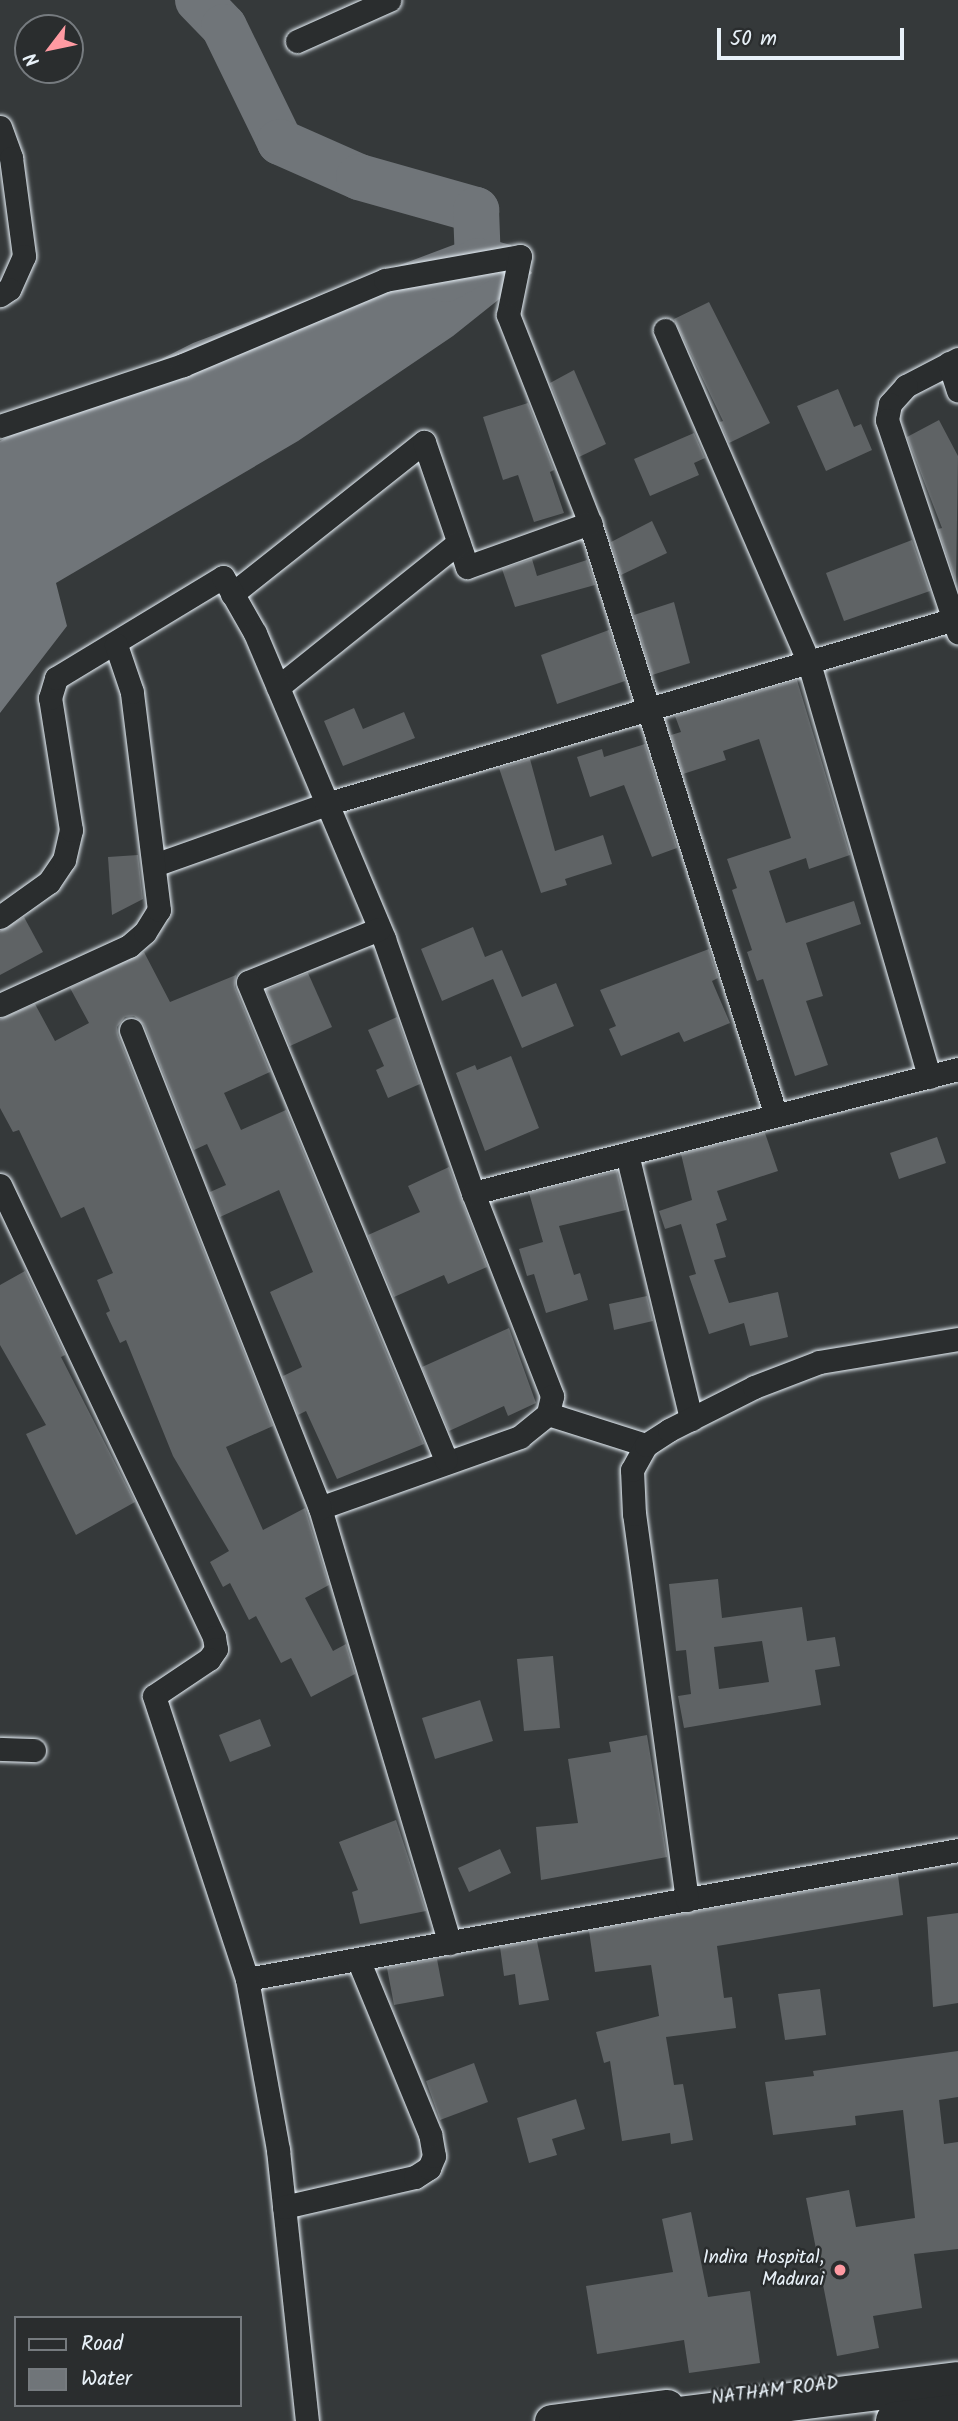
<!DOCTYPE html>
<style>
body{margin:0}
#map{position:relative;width:958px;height:2421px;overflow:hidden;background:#35393a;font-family:Kalam,sans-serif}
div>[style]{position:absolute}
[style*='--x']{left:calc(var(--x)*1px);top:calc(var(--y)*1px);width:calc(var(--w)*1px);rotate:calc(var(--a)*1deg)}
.water>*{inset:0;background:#707579}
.river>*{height:46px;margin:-23px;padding:0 23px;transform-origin:23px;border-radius:23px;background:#707579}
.building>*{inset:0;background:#5f6365}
.roads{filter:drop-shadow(0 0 2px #e8f1f8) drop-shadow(0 0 2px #e8f1f8)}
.minor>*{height:23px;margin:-11.5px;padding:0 11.5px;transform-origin:11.5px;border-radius:11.5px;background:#2a2d2e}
.secondary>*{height:33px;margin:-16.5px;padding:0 16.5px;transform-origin:16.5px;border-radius:16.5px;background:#2a2d2e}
.trunk>*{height:38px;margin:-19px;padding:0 19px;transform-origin:19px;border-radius:19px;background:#2a2d2e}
.dots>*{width:19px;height:19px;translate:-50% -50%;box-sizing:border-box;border:4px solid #2a2d2e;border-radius:50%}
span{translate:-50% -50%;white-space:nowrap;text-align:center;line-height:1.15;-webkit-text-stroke:5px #2a2d2e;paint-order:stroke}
.poi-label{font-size:19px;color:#e8f1f8}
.right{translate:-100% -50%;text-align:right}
.street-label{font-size:19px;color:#e8f1f8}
.legend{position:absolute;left:14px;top:2316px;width:228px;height:91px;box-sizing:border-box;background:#2a2d2e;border:2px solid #767b7f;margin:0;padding:9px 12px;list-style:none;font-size:21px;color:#e8f1f8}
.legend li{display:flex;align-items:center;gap:14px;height:35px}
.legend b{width:35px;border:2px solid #767b7f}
.north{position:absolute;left:14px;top:14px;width:70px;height:70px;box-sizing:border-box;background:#2a2d2e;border:2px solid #767b7f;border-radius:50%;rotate:238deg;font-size:19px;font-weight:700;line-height:28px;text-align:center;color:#e8f1f8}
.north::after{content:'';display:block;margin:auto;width:24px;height:32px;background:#ff9aa2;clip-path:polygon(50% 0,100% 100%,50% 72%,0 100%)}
.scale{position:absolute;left:717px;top:28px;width:187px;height:32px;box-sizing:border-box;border:4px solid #e8f1f8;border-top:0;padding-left:9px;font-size:21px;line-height:24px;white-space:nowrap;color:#e8f1f8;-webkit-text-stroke:5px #2a2d2e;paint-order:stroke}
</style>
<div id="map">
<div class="water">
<i style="clip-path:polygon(477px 236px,511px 245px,532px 273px,453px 336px,298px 441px,56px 583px,67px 626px,0 713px,0 441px,193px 343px)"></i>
</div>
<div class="river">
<i style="--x:198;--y:0;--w:37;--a:46"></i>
<i style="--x:224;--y:27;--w:128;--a:64"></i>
<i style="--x:280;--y:142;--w:86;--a:23.9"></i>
<i style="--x:359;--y:177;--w:122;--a:15.8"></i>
<i style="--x:476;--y:210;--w:51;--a:87.8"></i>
<i style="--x:478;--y:261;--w:37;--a:151"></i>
</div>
<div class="building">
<i style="clip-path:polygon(709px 302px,770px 423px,729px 443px,720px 422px,723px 421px,674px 319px)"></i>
<i style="clip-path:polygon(574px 370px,606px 444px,579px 457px,550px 383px)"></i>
<i style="clip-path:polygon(838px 389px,854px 427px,861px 424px,872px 450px,826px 471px,797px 406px)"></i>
<i style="clip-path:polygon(528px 403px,554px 470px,550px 472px,564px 513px,534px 522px,518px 475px,503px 480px,483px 417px)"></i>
<i style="clip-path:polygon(939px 420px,958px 456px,956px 582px,938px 529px,942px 528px,907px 437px)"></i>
<i style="clip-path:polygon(694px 433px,705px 458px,694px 463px,699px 475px,650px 496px,634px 459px)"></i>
<i style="clip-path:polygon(652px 521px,667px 553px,621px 575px,611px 542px)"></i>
<i style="clip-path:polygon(912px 540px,930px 591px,844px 621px,826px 573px)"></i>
<i style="clip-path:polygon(532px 559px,537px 576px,587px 560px,595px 585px,515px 607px,502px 569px)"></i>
<i style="clip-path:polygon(674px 602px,690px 663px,652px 675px,634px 615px)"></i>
<i style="clip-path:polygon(609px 630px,625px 681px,557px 704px,541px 655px)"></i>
<i style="clip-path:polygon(797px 680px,850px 855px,809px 869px,806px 858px,769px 871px,786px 923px,854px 901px,861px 924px,806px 943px,823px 996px,806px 1001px,828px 1065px,795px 1076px,763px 979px,757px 981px,747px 952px,752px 950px,732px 890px,737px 888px,727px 859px,791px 838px,759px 739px,723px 751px,726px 760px,683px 774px,671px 735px,681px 732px,675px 716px)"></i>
<i style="clip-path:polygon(354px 708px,363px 729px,404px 712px,415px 738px,343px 766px,324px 721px)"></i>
<i style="clip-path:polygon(645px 744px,677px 848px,652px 857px,624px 785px,590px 797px,577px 757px,602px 749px,604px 757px)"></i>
<i style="clip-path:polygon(530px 759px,555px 851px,603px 835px,612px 864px,565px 879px,567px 885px,541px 893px,499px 768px)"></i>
<i style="clip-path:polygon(138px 855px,143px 899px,112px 915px,108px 857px)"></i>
<i style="clip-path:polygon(24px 917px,43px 952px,0 975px,0 931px)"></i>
<i style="clip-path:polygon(473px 927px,485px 957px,502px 950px,522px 997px,556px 983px,574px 1026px,522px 1048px,493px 979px,442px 1001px,421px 949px)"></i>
<i style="clip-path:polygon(709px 949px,718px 978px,712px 981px,730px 1023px,684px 1042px,679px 1032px,621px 1056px,609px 1029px,616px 1026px,600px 990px)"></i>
<i style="clip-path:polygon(144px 952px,170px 1002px,236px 975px,235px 987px,270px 1072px,224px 1093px,241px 1130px,286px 1110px,424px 1444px,337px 1479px,306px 1411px,298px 1415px,283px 1376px,302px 1367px,270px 1292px,313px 1272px,279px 1190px,220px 1217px,210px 1192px,226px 1185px,207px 1144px,194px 1150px,144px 1025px,134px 1016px,125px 1017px,117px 1027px,118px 1035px,273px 1426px,226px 1447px,263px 1530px,305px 1508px,329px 1585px,305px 1598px,333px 1651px,346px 1644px,355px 1674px,311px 1697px,291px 1658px,281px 1663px,256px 1616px,249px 1620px,230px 1583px,223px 1587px,210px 1562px,229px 1551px,173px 1456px,126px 1340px,120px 1343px,106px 1313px,110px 1311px,97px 1280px,113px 1273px,84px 1207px,61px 1218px,19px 1130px,13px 1132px,0 1108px,0 1019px,35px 1004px,55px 1041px,89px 1023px,70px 988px)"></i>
<i style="clip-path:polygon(308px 973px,332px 1027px,290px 1046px,266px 990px)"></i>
<i style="clip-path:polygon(397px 1017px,420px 1084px,388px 1098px,376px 1070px,384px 1066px,368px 1030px)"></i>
<i style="clip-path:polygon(511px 1056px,539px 1128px,485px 1151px,456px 1073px,475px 1065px,477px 1070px)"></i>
<i style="clip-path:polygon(765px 1133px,778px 1171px,717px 1191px,727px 1220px,716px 1224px,726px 1257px,714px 1260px,729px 1303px,778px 1292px,788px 1337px,750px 1346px,744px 1323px,709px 1334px,689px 1276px,696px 1274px,681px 1224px,665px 1229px,659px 1211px,692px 1200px,681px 1154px)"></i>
<i style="clip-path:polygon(937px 1137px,946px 1163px,899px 1179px,890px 1153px)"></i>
<i style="clip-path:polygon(449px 1167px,487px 1267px,448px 1284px,444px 1275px,394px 1297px,368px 1235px,420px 1212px,408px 1186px)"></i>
<i style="clip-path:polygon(617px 1171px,626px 1210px,559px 1226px,574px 1275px,580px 1273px,588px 1300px,546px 1313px,534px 1274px,527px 1276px,519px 1249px,543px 1242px,529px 1193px)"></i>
<i style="clip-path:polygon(25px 1271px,65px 1355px,61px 1357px,135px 1502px,76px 1535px,26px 1434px,46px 1425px,0 1345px,0 1285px)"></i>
<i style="clip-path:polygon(647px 1296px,653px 1321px,614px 1330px,609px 1304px)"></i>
<i style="clip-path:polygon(509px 1328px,536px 1403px,508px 1416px,504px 1406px,449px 1431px,422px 1367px)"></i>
<i style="clip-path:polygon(evenodd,718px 1579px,722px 1618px,802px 1607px,807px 1641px,835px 1637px,840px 1666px,815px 1670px,821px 1705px,684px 1728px,678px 1696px,691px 1694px,686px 1650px,676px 1651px,669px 1584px,718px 1579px,762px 1641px,769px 1682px,719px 1689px,714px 1647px,762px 1641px)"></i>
<i style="clip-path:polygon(553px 1656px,560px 1728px,524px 1731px,517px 1659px)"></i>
<i style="clip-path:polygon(480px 1700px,493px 1741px,435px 1759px,422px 1718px)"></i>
<i style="clip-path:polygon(260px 1719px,271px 1746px,230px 1762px,219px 1735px)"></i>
<i style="clip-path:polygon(647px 1735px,667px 1857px,541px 1880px,536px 1827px,578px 1823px,568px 1759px,611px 1752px,609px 1742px)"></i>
<i style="clip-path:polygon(396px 1820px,426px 1911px,360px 1924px,352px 1892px,358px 1890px,339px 1842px)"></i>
<i style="clip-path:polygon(500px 1849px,511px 1873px,469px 1892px,458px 1868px)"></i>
<i style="clip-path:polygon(898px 1875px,903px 1915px,717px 1946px,724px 1998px,732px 1997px,736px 2028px,666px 2037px,674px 2085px,683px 2084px,693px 2140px,671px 2144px,670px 2133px,622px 2141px,610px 2061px,604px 2063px,596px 2032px,659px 2016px,651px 1965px,595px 1972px,589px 1931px)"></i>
<i style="clip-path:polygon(958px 1913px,958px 2003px,933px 2007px,927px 1917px)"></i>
<i style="clip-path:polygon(537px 1941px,549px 2000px,519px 2005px,515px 1974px,504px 1976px,500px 1947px)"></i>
<i style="clip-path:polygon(437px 1959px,444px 1996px,394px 2005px,387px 1968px)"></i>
<i style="clip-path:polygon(820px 1989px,826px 2035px,785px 2040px,778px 1994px)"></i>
<i style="clip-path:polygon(958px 2051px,958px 2097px,939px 2100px,944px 2144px,958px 2142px,958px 2249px,914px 2254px,922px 2308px,873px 2316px,879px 2348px,837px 2356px,806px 2198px,849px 2190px,856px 2227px,915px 2218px,903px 2110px,855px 2116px,856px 2125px,773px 2135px,765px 2082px,814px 2076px,813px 2071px)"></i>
<i style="clip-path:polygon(474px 2063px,488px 2102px,440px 2120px,426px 2081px)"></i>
<i style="clip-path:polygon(576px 2099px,585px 2129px,552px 2139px,557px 2155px,529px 2163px,517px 2118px)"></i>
<i style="clip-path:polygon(691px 2212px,708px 2297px,750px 2291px,760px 2363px,689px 2373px,684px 2340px,597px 2354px,586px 2286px,673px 2272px,662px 2219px)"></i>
</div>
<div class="roads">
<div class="minor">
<i style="--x:297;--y:41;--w:101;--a:-24"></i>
<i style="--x:0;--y:127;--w:33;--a:70"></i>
<i style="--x:11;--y:158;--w:99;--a:82.4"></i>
<i style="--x:24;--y:256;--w:36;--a:114"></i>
<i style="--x:9;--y:289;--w:11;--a:146"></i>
<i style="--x:665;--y:330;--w:363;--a:66.6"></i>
<i style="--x:809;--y:663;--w:431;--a:73.8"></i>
<i style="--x:958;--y:359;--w:59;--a:152.6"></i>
<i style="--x:906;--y:386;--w:24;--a:132"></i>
<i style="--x:890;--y:404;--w:16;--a:101"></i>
<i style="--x:887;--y:420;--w:224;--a:71.5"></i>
<i style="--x:949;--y:363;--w:29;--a:72"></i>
<i style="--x:0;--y:426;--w:193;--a:-18.4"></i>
<i style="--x:183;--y:365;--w:219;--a:-22.8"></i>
<i style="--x:385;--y:280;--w:137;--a:-10.1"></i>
<i style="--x:520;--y:256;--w:60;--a:101.5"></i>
<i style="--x:508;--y:315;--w:224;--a:68.5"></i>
<i style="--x:590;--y:523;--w:621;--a:72.59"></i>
<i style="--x:232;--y:594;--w:245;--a:-38.4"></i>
<i style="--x:424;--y:442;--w:132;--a:71"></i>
<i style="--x:467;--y:567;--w:131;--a:-19.7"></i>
<i style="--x:278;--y:687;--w:231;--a:-38.7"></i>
<i style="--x:157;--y:864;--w:179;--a:-19.5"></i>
<i style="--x:326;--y:804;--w:659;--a:-16.4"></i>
<i style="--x:0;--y:917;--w:60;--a:-35.5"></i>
<i style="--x:49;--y:882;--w:27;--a:-56"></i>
<i style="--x:64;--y:860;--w:31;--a:-77"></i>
<i style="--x:71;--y:830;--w:134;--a:-99"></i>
<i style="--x:50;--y:698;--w:21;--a:-73"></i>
<i style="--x:56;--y:678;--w:195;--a:-31.2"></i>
<i style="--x:223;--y:577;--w:64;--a:60.3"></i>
<i style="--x:255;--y:633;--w:332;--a:67.1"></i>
<i style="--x:384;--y:939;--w:269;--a:70.7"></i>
<i style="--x:473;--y:1193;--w:218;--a:68.7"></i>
<i style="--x:552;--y:1396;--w:18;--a:103"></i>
<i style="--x:548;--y:1414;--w:36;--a:141"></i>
<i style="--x:520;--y:1437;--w:212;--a:160.5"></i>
<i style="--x:320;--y:1508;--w:454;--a:73.4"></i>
<i style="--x:379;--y:929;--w:141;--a:158"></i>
<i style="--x:248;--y:982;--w:517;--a:67.5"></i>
<i style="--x:0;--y:1005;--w:142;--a:-24.6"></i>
<i style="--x:129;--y:946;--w:21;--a:-41"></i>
<i style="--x:145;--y:932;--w:26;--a:-58"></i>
<i style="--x:159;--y:910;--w:220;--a:-97.1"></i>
<i style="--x:132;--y:692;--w:50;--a:-108.8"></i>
<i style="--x:131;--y:1030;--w:514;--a:68.43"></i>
<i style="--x:627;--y:1154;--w:273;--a:76.4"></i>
<i style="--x:0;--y:1185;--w:500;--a:64.66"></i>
<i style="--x:214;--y:1637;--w:12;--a:81"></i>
<i style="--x:216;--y:1649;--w:12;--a:125"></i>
<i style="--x:209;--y:1659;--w:66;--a:146.1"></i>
<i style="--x:154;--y:1696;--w:298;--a:71.8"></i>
<i style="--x:247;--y:1979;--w:723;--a:-10.28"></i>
<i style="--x:473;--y:1193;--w:501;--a:-14.34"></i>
<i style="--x:548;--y:1414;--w:103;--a:17.6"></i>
<i style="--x:0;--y:1749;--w:34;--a:2"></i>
<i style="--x:687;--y:1900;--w:390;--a:-97.8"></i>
<i style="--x:634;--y:1514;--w:44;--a:-92.6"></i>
<i style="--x:632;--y:1470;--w:29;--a:-61"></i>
<i style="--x:646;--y:1445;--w:27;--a:-33"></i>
<i style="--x:669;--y:1430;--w:95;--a:-26.8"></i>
<i style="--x:754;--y:1387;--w:70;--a:-21"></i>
<i style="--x:819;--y:1362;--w:141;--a:-9.4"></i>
<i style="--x:247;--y:1979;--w:174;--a:79.7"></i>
<i style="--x:278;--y:2150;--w:273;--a:83.9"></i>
<i style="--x:284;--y:2207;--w:134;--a:-12.9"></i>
<i style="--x:415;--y:2177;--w:17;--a:-33"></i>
<i style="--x:429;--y:2168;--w:13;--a:-67"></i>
<i style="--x:434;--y:2156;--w:22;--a:-100"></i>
<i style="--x:430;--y:2134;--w:189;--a:-112.4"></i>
</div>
<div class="secondary">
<i style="--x:551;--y:2421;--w:117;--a:-7.4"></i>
</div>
<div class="trunk">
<i style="--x:638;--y:2421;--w:322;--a:-7.1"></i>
<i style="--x:895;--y:2421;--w:64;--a:-7.2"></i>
</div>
</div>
<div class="dots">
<i style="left:840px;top:2270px;background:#ff9aa2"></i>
</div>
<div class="poi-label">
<span class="right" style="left:824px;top:2270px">Indira Hospital,<br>Madurai</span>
</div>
<div class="street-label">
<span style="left:775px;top:2392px;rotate:-7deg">NATHAM ROAD</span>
</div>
<ul class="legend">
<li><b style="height:9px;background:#2a2d2e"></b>Road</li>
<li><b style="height:19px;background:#707579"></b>Water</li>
</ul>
<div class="north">N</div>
<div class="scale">50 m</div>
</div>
